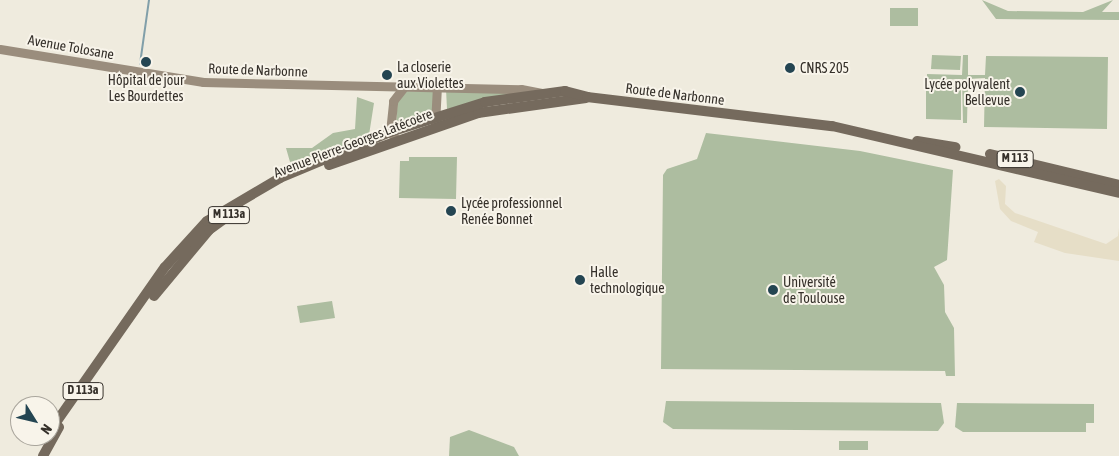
<!DOCTYPE html>
<meta charset="utf-8">
<style>
body{margin:0}
#map{position:relative;width:1119px;height:456px;overflow:hidden;background:#efebde;font-family:"Asap Condensed",sans-serif}
div>[style]{position:absolute}
[style*='--x']{left:calc(var(--x)*1px);top:calc(var(--y)*1px);width:calc(var(--w)*1px);rotate:calc(var(--a)*1deg)}
.green>*{inset:0;background:#adbda0}
.plaza>*{inset:0;background:#e6dec7}
.stream>*{height:2px;margin:-1px;padding:0 1px;transform-origin:1px;border-radius:1px;background:#819fa9}
.secondary>*{height:9px;margin:-4.5px;padding:0 4.5px;transform-origin:4.5px;border-radius:4.5px;background:#9a8d7d}
.primary>*{height:10px;margin:-5px;padding:0 5px;transform-origin:5px;border-radius:5px;background:#756a5d}
.dots>*{width:14px;height:14px;translate:-50% -50%;box-sizing:border-box;border:2px solid #f8f4ea;border-radius:50%}
span{translate:-50% -50%;white-space:nowrap;text-align:center;line-height:1.15;-webkit-text-stroke:4px #f8f4ea;paint-order:stroke}
.shield-label span{padding:1px 4px;background:#f8f4ea;border:1px solid;border-radius:4px;-webkit-text-stroke-width:0}
.shield-label{font-size:12px;color:#35302a;font-weight:700}
.street-label{font-size:14px;color:#35302a}
.poi-label{font-size:14px;color:#35302a}
.left{translate:0 -50%;text-align:left}
.right{translate:-100% -50%;text-align:right}
.north{position:absolute;left:10px;top:396px;width:50px;height:50px;box-sizing:border-box;background:#f8f4ea;border:1px solid #aaa69d;border-radius:50%;rotate:126deg;font-size:14px;font-weight:700;line-height:20px;text-align:center;color:#35302a}
.north::after{content:'';display:block;margin:auto;width:18px;height:22px;background:#244552;clip-path:polygon(50% 0,100% 100%,50% 72%,0 100%)}
</style>
<div id="map">
<div class="green">
<i style="clip-path:polygon(982px 0,1008px 11px,1083px 12px,1113px 0,1102px 12px,1119px 12px,1119px 20px,996px 19px)"></i>
<i style="clip-path:polygon(890px 8px,918px 8px,918px 26px,890px 26px)"></i>
<i style="clip-path:polygon(932px 55px,961px 56px,960px 70px,931px 69px)"></i>
<i style="clip-path:polygon(963px 55px,968px 55px,968px 75px,985px 75px,986px 56px,1108px 57px,1107px 129px,984px 127px,985px 78px,968px 79px,967px 123px,963px 123px,962px 79px,927px 80px,927px 74px,962px 75px)"></i>
<i style="clip-path:polygon(926px 84px,961px 84px,961px 120px,926px 119px)"></i>
<i style="clip-path:polygon(446px 89px,523px 93px,447px 109px)"></i>
<i style="clip-path:polygon(404px 91px,434px 92px,433px 113px,396px 126px,398px 95px)"></i>
<i style="clip-path:polygon(357px 97px,374px 103px,369px 135px,332px 152px,290px 162px,286px 148px,312px 148px,333px 133px,355px 129px)"></i>
<i style="clip-path:polygon(706px 133px,860px 151px,953px 170px,947px 260px,934px 267px,944px 285px,945px 312px,954px 328px,955px 376px,946px 376px,945px 371px,661px 369px,663px 175px,667px 169px,697px 159px)"></i>
<i style="clip-path:polygon(409px 157px,457px 157px,456px 199px,399px 198px,400px 161px,409px 161px)"></i>
<i style="clip-path:polygon(332px 301px,335px 318px,300px 323px,297px 306px)"></i>
<i style="clip-path:polygon(666px 401px,941px 403px,944px 423px,938px 431px,673px 429px,663px 422px)"></i>
<i style="clip-path:polygon(957px 403px,1094px 404px,1094px 423px,1086px 423px,1086px 432px,963px 432px,955px 427px)"></i>
<i style="clip-path:polygon(469px 430px,514px 447px,519px 456px,449px 456px,450px 437px)"></i>
<i style="clip-path:polygon(839px 441px,868px 441px,868px 450px,839px 450px)"></i>
</div>
<div class="plaza">
<i style="clip-path:polygon(999px 179px,1006px 186px,1005px 204px,1015px 213px,1106px 244px,1118px 236px,1119px 228px,1119px 261px,1065px 253px,1034px 242px,1038px 232px,1011px 221px,1000px 209px,995px 181px)"></i>
</div>
<div class="stream">
<i style="--x:140;--y:64;--w:65;--a:-82"></i>
</div>
<div class="secondary">
<i style="--x:0;--y:49;--w:206;--a:9.2"></i>
<i style="--x:203;--y:82;--w:318;--a:1.3"></i>
<i style="--x:521;--y:89;--w:21;--a:11"></i>
<i style="--x:435;--y:124;--w:37;--a:-87"></i>
<i style="--x:396;--y:139;--w:9;--a:-131"></i>
<i style="--x:390;--y:132;--w:31;--a:-84"></i>
<i style="--x:393;--y:101;--w:16;--a:-52"></i>
</div>
<div class="primary">
<i style="--x:917;--y:141;--w:39;--a:9"></i>
<i style="--x:990;--y:154;--w:133;--a:13.5"></i>
<i style="--x:329;--y:165;--w:158;--a:-19.2"></i>
<i style="--x:478;--y:113;--w:109;--a:-7.9"></i>
<i style="--x:154;--y:296;--w:86;--a:-50.2"></i>
<i style="--x:209;--y:230;--w:37;--a:-36"></i>
<i style="--x:50;--y:431;--w:200;--a:-55"></i>
<i style="--x:165;--y:267;--w:62;--a:-47.6"></i>
<i style="--x:207;--y:221;--w:85;--a:-30.5"></i>
<i style="--x:280;--y:178;--w:119;--a:-22.7"></i>
<i style="--x:390;--y:132;--w:100;--a:-17.5"></i>
<i style="--x:485;--y:102;--w:81;--a:-7.8"></i>
<i style="--x:565;--y:91;--w:23;--a:15"></i>
<i style="--x:587;--y:97;--w:247;--a:6.8"></i>
<i style="--x:832;--y:126;--w:295;--a:13.1"></i>
<i style="--x:43;--y:456;--w:33;--a:-61"></i>
</div>
<div class="dots">
<i style="left:146px;top:62px;background:#244552"></i>
<i style="left:790px;top:68px;background:#244552"></i>
<i style="left:387px;top:75px;background:#244552"></i>
<i style="left:1020px;top:92px;background:#244552"></i>
<i style="left:451px;top:211px;background:#244552"></i>
<i style="left:580px;top:280px;background:#244552"></i>
<i style="left:773px;top:290px;background:#244552"></i>
</div>
<div class="shield-label">
<span style="left:1015px;top:159px">M 113</span>
<span style="left:229px;top:215px">M 113a</span>
<span style="left:83px;top:391px">D 113a</span>
</div>
<div class="street-label">
<span style="left:71px;top:47px;rotate:10deg">Avenue Tolosane</span>
<span style="left:258px;top:70px;rotate:2deg">Route de Narbonne</span>
<span style="left:675px;top:94px;rotate:7deg">Route de Narbonne</span>
<span style="left:353px;top:143px;rotate:-21deg">Avenue Pierre-Georges Latécoère</span>
</div>
<div class="poi-label">
<span class="left" style="left:397px;top:75px">La closerie<br>aux Violettes</span>
<span class="left" style="left:800px;top:68px">CNRS 205</span>
<span style="left:146px;top:88px">Hôpital de jour<br>Les Bourdettes</span>
<span class="right" style="left:1010px;top:92px">Lycée polyvalent<br>Bellevue</span>
<span class="left" style="left:461px;top:211px">Lycée professionnel<br>Renée Bonnet</span>
<span class="left" style="left:590px;top:280px">Halle<br>technologique</span>
<span class="left" style="left:783px;top:290px">Université<br>de Toulouse</span>
</div>
<div class="north">N</div>
</div>
